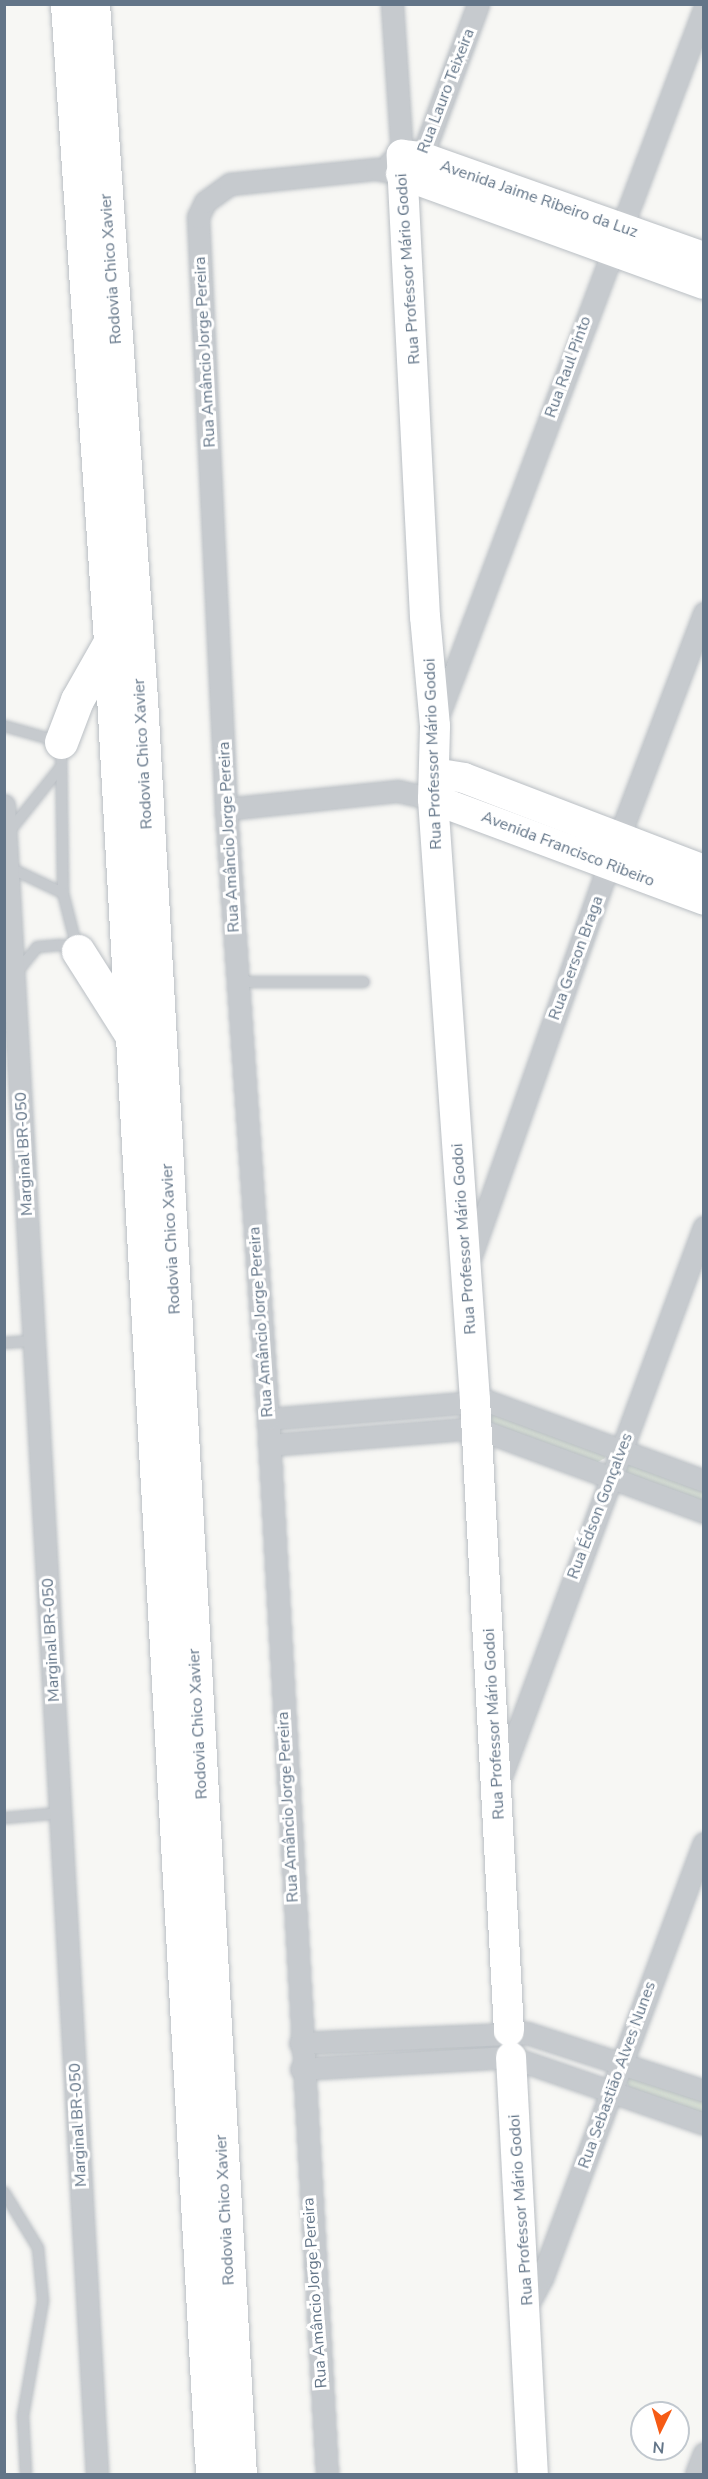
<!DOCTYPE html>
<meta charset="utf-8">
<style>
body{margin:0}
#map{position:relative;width:708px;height:2479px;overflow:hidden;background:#f7f7f4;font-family:"Nunito Sans",sans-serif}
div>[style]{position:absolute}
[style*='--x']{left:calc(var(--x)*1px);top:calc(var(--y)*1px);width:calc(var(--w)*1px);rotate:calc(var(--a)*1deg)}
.green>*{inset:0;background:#d7e0d4}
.roads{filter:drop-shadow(0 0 2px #babfc4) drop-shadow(0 0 2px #babfc4)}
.lane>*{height:10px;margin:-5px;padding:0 5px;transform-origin:5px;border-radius:5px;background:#c6cace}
.street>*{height:21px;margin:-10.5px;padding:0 10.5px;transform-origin:10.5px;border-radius:10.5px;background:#c6cace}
.secondary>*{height:30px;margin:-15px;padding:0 15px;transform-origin:15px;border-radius:15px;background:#fff}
.highway>*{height:33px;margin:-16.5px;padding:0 16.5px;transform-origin:16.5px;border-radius:16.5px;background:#fff}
span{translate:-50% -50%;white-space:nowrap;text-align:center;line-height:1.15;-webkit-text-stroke:6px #fff;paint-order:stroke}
.street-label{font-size:16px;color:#637588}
.frame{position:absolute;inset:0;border:6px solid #637588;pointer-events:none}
.north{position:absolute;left:630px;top:2401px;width:60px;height:60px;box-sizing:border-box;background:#fff;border:2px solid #c1c8cf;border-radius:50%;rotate:185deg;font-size:16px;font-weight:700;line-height:24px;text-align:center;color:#637588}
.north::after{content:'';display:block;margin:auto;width:21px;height:27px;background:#f65b15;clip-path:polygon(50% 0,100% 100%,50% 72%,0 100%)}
</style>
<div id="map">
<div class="green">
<i style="clip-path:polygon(489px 1410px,604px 1452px,605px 1458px,596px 1463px,489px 1424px)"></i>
<i style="clip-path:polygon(628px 1464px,703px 1488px,703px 1505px,625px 1474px)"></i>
<i style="clip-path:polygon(630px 2076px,703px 2099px,703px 2116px,630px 2090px,625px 2079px)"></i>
</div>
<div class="roads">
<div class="lane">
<i style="--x:4;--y:726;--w:59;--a:15.7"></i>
<i style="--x:61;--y:742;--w:151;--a:89.2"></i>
<i style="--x:63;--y:893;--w:57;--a:75.7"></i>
<i style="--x:8;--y:833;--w:83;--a:-51.3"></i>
<i style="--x:6;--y:866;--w:63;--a:25.3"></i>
<i style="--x:17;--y:972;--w:32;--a:-51"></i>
<i style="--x:37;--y:947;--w:24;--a:-5"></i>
<i style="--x:61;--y:945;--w:15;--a:20"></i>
<i style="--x:238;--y:982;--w:126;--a:0"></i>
<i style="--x:4;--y:1343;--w:31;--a:-4"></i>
<i style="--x:4;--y:1818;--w:57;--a:-5"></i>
<i style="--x:4;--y:2192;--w:66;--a:58.7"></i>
<i style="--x:38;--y:2248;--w:53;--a:84.6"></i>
<i style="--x:43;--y:2301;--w:117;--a:99.9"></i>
<i style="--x:23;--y:2416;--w:58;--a:87"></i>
</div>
<div class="street">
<i style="--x:390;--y:162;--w:14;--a:-30"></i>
<i style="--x:402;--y:155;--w:151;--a:-93.8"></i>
<i style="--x:417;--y:170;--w:177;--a:-69.8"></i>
<i style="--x:437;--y:719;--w:759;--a:-69.39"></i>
<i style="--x:4;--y:805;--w:1672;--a:86.81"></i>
<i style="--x:226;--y:809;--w:173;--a:-6"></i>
<i style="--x:398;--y:791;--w:36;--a:13"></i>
<i style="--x:469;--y:1261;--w:419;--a:-70.6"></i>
<i style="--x:608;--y:866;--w:271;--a:-69.2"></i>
<i style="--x:268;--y:1419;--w:220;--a:-4.7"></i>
<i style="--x:487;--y:1401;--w:231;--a:20.2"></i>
<i style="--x:269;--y:1445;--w:208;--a:-4.7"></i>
<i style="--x:476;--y:1428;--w:243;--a:20.2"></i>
<i style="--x:499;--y:1782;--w:592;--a:-69.73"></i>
<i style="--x:300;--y:2043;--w:227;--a:-2.5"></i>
<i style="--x:527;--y:2033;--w:186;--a:18.1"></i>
<i style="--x:301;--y:2069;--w:210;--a:-3.3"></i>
<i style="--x:511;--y:2057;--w:204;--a:19.1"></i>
<i style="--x:527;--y:2306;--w:32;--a:-62"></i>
<i style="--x:542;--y:2278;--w:464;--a:-69.6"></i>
<i style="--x:327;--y:2474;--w:1057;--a:-93.2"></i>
<i style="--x:268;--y:1419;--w:611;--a:-93.94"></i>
<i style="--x:226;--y:809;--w:593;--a:-92.71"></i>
<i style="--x:198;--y:217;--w:17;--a:-65"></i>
<i style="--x:205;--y:202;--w:31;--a:-36"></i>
<i style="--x:230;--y:184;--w:147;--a:-5.9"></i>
<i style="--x:376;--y:169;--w:25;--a:11"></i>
<i style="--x:696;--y:2474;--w:22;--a:-69"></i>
</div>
<div class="secondary">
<i style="--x:401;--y:174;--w:322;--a:20"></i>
<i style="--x:434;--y:773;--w:30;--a:9"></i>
<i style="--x:464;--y:778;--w:257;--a:21"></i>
<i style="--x:433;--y:799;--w:289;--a:20.4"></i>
<i style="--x:509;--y:2031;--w:632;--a:-93.08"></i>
<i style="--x:475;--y:1400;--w:602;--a:-94"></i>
<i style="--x:433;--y:799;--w:73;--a:-88.4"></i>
<i style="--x:435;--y:726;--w:109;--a:-95.2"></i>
<i style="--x:425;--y:617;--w:463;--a:-92.9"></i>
<i style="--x:402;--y:155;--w:19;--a:6"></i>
<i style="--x:421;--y:157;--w:300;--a:19.5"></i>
<i style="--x:511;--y:2057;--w:418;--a:87"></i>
</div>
<div class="highway">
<i style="--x:67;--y:4;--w:639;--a:86.14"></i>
<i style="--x:110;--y:642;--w:1835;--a:86.81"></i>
<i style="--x:93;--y:4;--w:697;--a:86.05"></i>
<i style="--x:141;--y:699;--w:1778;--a:86.81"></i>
<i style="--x:61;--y:742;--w:45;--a:-69.1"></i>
<i style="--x:77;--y:700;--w:67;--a:-60.4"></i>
<i style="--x:78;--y:951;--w:97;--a:57.6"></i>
</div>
</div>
<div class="street-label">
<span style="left:446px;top:91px;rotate:-69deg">Rua Lauro Teixeira</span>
<span style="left:539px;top:199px;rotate:19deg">Avenida Jaime Ribeiro da Luz</span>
<span style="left:111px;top:269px;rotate:-94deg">Rodovia Chico Xavier</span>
<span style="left:408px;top:269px;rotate:-94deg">Rua Professor Mário Godoi</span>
<span style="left:205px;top:352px;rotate:-93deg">Rua Amâncio Jorge Pereira</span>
<span style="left:568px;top:367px;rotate:-70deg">Rua Raul Pinto</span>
<span style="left:143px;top:754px;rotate:-93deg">Rodovia Chico Xavier</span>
<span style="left:433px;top:754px;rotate:-92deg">Rua Professor Mário Godoi</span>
<span style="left:229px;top:837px;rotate:-93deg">Rua Amâncio Jorge Pereira</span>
<span style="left:568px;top:849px;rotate:21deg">Avenida Francisco Ribeiro</span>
<span style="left:576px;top:958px;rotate:-70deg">Rua Gerson Braga</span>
<span style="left:24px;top:1154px;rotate:-93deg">Marginal BR-050</span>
<span style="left:171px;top:1239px;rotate:-93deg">Rodovia Chico Xavier</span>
<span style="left:464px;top:1239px;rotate:-94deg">Rua Professor Mário Godoi</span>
<span style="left:261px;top:1322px;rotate:-94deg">Rua Amâncio Jorge Pereira</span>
<span style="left:600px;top:1506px;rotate:-69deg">Rua Édson Gonçalves</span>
<span style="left:51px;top:1640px;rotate:-93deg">Marginal BR-050</span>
<span style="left:198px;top:1724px;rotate:-93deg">Rodovia Chico Xavier</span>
<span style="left:494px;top:1724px;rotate:-93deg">Rua Professor Mário Godoi</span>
<span style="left:288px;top:1807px;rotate:-93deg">Rua Amâncio Jorge Pereira</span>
<span style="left:617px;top:2075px;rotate:-70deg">Rua Sebastião Alves Nunes</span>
<span style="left:78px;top:2125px;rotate:-93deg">Marginal BR-050</span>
<span style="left:225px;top:2210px;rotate:-93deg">Rodovia Chico Xavier</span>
<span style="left:521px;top:2210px;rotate:-94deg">Rua Professor Mário Godoi</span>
<span style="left:315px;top:2293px;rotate:-94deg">Rua Amâncio Jorge Pereira</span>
</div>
<div class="frame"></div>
<div class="north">N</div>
</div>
